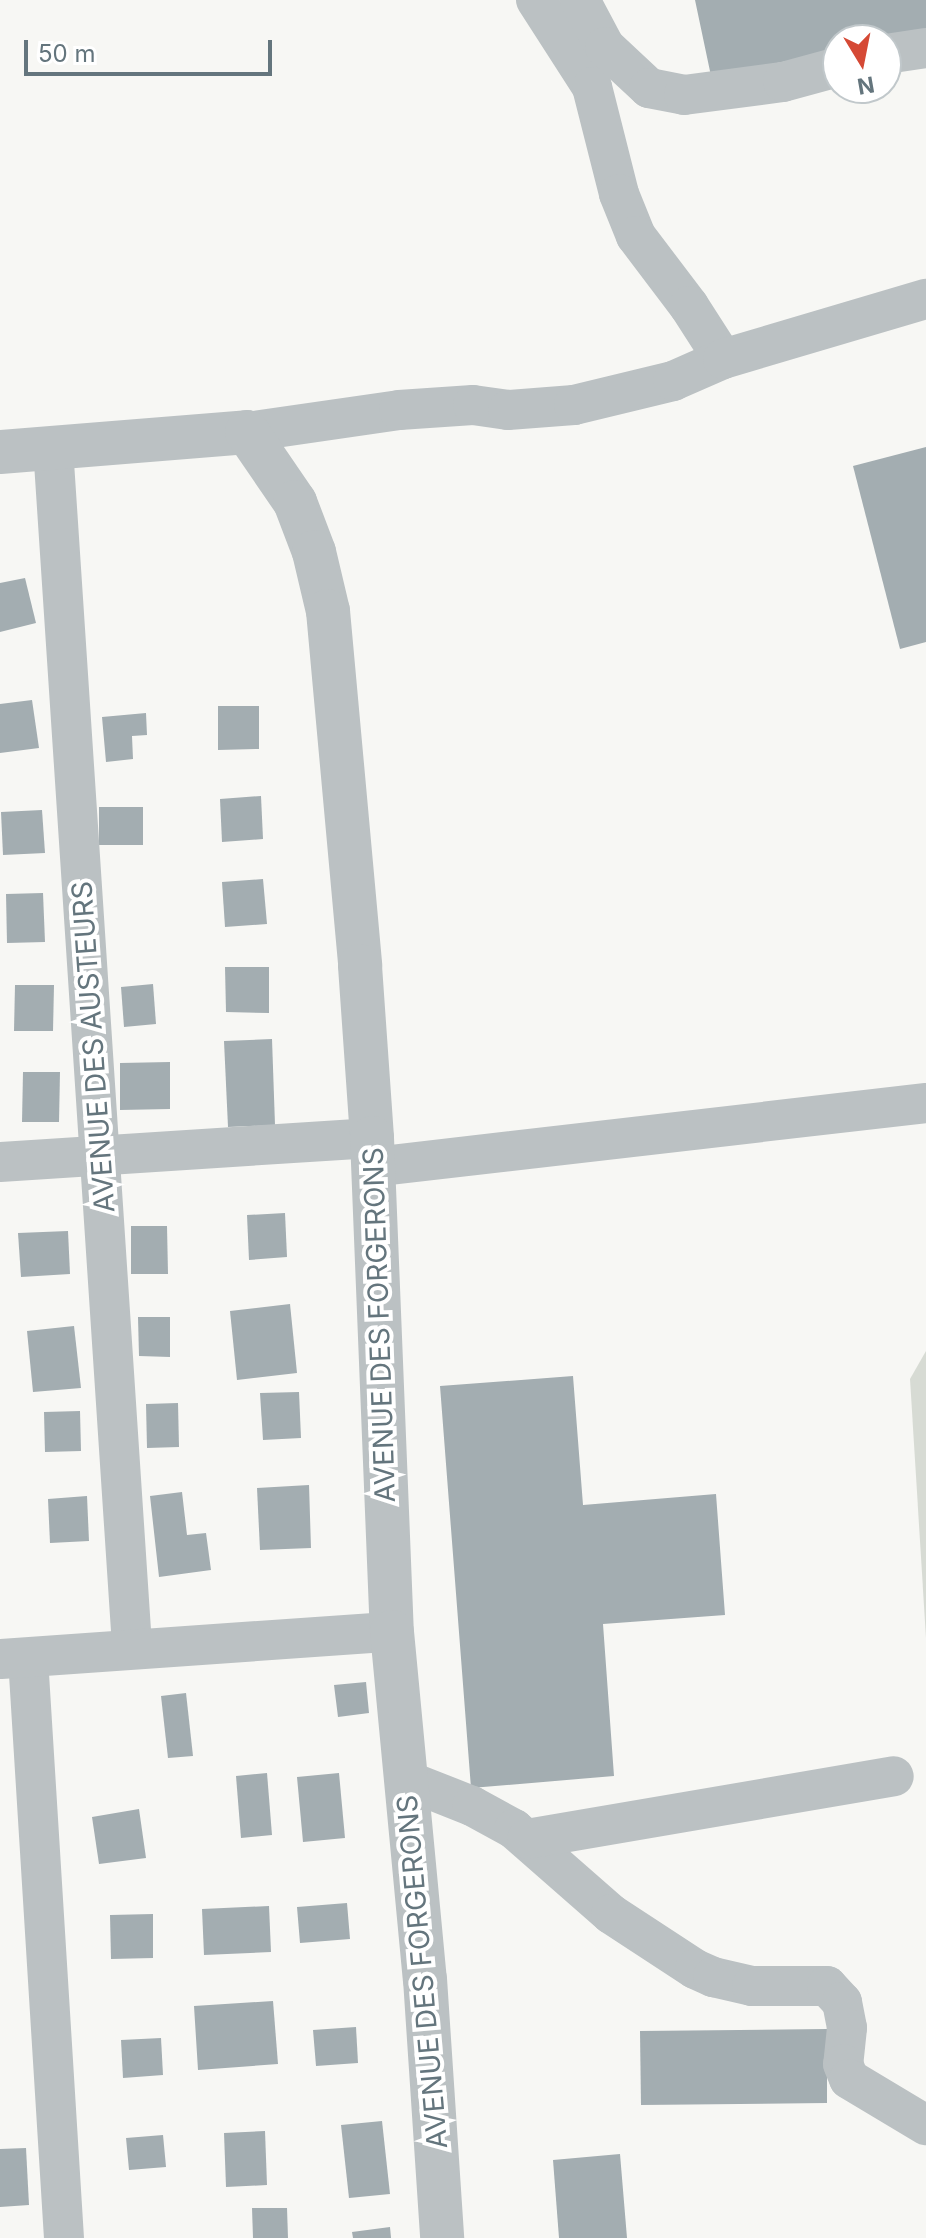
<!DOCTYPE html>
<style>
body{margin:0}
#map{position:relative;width:926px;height:2238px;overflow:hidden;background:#f7f7f4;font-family:Inter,sans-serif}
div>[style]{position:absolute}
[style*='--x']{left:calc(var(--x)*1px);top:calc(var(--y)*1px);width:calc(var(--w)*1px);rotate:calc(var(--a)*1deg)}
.green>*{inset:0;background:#d7dbd4}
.building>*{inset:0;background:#a3adb1}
.minor>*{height:40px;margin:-20px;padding:0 20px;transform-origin:20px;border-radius:20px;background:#bbc1c3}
.tertiary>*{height:44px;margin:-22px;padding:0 22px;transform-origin:22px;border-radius:22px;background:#bbc1c3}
span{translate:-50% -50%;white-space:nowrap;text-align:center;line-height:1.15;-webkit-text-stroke:8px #fff;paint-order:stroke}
.street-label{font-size:28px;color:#64757d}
.north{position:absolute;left:822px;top:24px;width:80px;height:80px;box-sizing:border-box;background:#fff;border:2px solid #c1c8cb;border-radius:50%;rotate:170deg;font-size:22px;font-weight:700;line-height:32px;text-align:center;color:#64757d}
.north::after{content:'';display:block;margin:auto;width:28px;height:36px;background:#d54935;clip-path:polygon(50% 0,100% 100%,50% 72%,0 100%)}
.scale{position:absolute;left:24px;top:40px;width:248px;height:36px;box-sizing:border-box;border:4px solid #64757d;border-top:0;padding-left:10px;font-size:24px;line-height:28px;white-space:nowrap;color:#64757d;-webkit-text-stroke:6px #fff;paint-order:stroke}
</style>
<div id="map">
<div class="green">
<i style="clip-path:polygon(926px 1351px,926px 1638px,910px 1379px)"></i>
</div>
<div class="building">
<i style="clip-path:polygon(695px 0,926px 0,926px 33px,886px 40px,838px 40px,838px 51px,711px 76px)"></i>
<i style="clip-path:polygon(926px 447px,926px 642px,900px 649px,853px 466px)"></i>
<i style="clip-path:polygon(25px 578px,36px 623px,0 632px,0 583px)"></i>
<i style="clip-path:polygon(32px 700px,39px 748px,0 753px,0 704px)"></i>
<i style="clip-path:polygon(218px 706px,259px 706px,259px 749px,218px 750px)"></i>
<i style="clip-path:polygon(146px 713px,147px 735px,132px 736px,133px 759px,106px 762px,102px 717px)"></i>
<i style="clip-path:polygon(261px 796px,263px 839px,222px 842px,220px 799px)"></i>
<i style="clip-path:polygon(99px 807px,143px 807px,143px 845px,99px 845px)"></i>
<i style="clip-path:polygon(42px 810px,45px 853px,3px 855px,1px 812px)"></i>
<i style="clip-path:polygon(263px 879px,267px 924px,225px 927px,222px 882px)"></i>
<i style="clip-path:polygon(43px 893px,45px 942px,7px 943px,6px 894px)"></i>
<i style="clip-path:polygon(225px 967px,269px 967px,269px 1013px,226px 1012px)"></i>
<i style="clip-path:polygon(153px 984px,156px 1024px,124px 1027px,121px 987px)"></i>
<i style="clip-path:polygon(15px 985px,54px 985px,53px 1031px,14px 1031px)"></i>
<i style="clip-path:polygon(272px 1039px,275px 1125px,228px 1127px,224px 1041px)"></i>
<i style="clip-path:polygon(170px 1062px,170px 1109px,120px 1110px,120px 1063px)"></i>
<i style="clip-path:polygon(23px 1072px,60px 1072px,59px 1122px,22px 1122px)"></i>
<i style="clip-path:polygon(285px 1213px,287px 1257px,249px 1260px,247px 1215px)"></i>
<i style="clip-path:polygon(131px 1226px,167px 1226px,168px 1274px,131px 1274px)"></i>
<i style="clip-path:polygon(68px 1231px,70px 1274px,21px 1277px,18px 1233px)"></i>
<i style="clip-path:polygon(290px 1304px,297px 1373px,237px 1380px,230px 1311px)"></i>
<i style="clip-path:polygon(138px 1317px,170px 1317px,170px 1357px,139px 1356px)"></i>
<i style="clip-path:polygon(74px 1326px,81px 1388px,33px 1392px,27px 1331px)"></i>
<i style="clip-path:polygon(573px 1376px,583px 1505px,716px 1494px,725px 1615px,603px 1624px,614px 1776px,471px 1788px,440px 1386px)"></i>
<i style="clip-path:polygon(299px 1392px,301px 1438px,263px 1440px,260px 1393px)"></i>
<i style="clip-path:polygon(178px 1403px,179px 1447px,147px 1448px,146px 1404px)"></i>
<i style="clip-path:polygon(80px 1411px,81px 1451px,45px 1452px,44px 1412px)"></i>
<i style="clip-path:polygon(309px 1485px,311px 1548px,260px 1550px,257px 1488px)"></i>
<i style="clip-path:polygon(182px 1492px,187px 1535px,206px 1533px,211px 1570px,159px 1577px,150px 1496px)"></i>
<i style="clip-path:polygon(87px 1496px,89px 1541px,50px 1543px,48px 1499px)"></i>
<i style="clip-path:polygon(366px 1682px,369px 1713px,338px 1717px,334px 1685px)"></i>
<i style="clip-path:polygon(186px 1693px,193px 1756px,168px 1758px,161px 1696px)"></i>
<i style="clip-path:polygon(267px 1773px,272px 1835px,241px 1838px,236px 1776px)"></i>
<i style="clip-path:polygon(339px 1773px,345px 1838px,303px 1842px,297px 1777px)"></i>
<i style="clip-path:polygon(139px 1809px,146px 1858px,99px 1864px,92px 1817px)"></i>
<i style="clip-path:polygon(347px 1903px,350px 1939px,300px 1943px,297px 1907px)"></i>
<i style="clip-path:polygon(269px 1906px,271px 1952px,204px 1955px,202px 1909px)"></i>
<i style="clip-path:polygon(153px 1914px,153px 1958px,111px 1959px,110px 1915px)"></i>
<i style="clip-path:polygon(273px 2001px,278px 2064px,198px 2070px,194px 2006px)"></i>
<i style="clip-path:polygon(356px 2027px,358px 2063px,316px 2066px,313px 2030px)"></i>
<i style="clip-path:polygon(827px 2029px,827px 2103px,641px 2105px,640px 2031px)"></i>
<i style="clip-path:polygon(161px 2038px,163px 2075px,123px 2078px,121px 2040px)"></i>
<i style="clip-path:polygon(382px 2121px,390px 2194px,349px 2198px,341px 2125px)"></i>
<i style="clip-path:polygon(265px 2131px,267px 2185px,226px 2187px,224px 2133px)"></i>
<i style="clip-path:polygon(163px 2135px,166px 2167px,129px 2170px,126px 2138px)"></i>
<i style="clip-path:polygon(26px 2148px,29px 2205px,0 2207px,0 2149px)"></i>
<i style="clip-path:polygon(620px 2154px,627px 2238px,559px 2238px,553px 2160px)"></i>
<i style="clip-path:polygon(252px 2208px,287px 2208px,288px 2238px,253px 2238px)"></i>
<i style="clip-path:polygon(390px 2227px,391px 2238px,353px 2238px,352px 2232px)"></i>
</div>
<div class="minor">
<i style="--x:536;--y:0;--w:103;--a:57.2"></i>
<i style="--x:592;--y:87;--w:110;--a:75.8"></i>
<i style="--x:619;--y:194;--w:45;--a:68"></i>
<i style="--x:636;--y:236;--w:88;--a:52.9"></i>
<i style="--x:689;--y:306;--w:63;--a:57.3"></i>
<i style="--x:580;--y:0;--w:53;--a:62"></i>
<i style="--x:605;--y:47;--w:60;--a:43"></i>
<i style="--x:649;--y:88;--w:36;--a:11"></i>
<i style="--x:684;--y:95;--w:100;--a:-7.5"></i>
<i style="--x:783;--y:82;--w:57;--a:-15.3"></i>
<i style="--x:886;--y:54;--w:40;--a:-8.5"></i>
<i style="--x:247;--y:432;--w:154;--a:-8.2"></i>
<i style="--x:399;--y:410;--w:74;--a:-3.9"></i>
<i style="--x:473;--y:405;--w:35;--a:8"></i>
<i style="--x:508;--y:410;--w:66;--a:-4.3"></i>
<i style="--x:574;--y:405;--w:102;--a:-13.6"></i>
<i style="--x:673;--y:381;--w:55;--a:-23.7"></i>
<i style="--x:723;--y:359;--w:212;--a:-16.5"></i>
<i style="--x:53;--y:447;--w:1203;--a:86.23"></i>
<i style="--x:0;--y:1162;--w:373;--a:-3.7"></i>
<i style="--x:373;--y:1167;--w:557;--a:-6.6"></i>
<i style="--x:28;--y:1658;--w:581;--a:86.45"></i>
<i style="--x:1;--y:1659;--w:392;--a:-4"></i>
<i style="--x:406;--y:1780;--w:71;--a:21.5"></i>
<i style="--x:472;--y:1806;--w:48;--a:28.7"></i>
<i style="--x:514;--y:1829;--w:129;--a:41.2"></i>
<i style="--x:611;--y:1914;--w:100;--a:33.2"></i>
<i style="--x:695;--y:1969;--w:20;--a:24"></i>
<i style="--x:713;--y:1977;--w:40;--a:13"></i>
<i style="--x:752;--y:1986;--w:75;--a:0"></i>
<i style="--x:827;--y:1986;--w:22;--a:47"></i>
<i style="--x:842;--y:2002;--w:26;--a:79"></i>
<i style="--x:847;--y:2028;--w:36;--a:96"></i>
<i style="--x:843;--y:2064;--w:16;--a:68"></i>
<i style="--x:849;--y:2079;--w:90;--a:30.9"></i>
<i style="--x:527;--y:1839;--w:372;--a:-9.7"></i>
</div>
<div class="tertiary">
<i style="--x:0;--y:452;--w:248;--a:-4.6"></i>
<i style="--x:247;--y:432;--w:85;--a:55.6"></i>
<i style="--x:295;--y:502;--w:53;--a:69.2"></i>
<i style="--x:314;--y:552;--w:61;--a:76.7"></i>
<i style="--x:328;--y:611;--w:356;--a:84.8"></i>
<i style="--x:360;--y:966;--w:172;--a:86"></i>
<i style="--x:372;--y:1138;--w:494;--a:87.7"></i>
<i style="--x:392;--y:1632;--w:349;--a:84.6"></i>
<i style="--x:425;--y:1979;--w:260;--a:86.2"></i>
</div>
<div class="street-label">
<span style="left:93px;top:1047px;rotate:-94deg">AVENUE DES AUSTEURS</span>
<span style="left:379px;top:1325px;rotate:-92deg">AVENUE DES FORGERONS</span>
<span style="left:422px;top:1972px;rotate:-95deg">AVENUE DES FORGERONS</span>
</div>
<div class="north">N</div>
<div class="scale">50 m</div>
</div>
